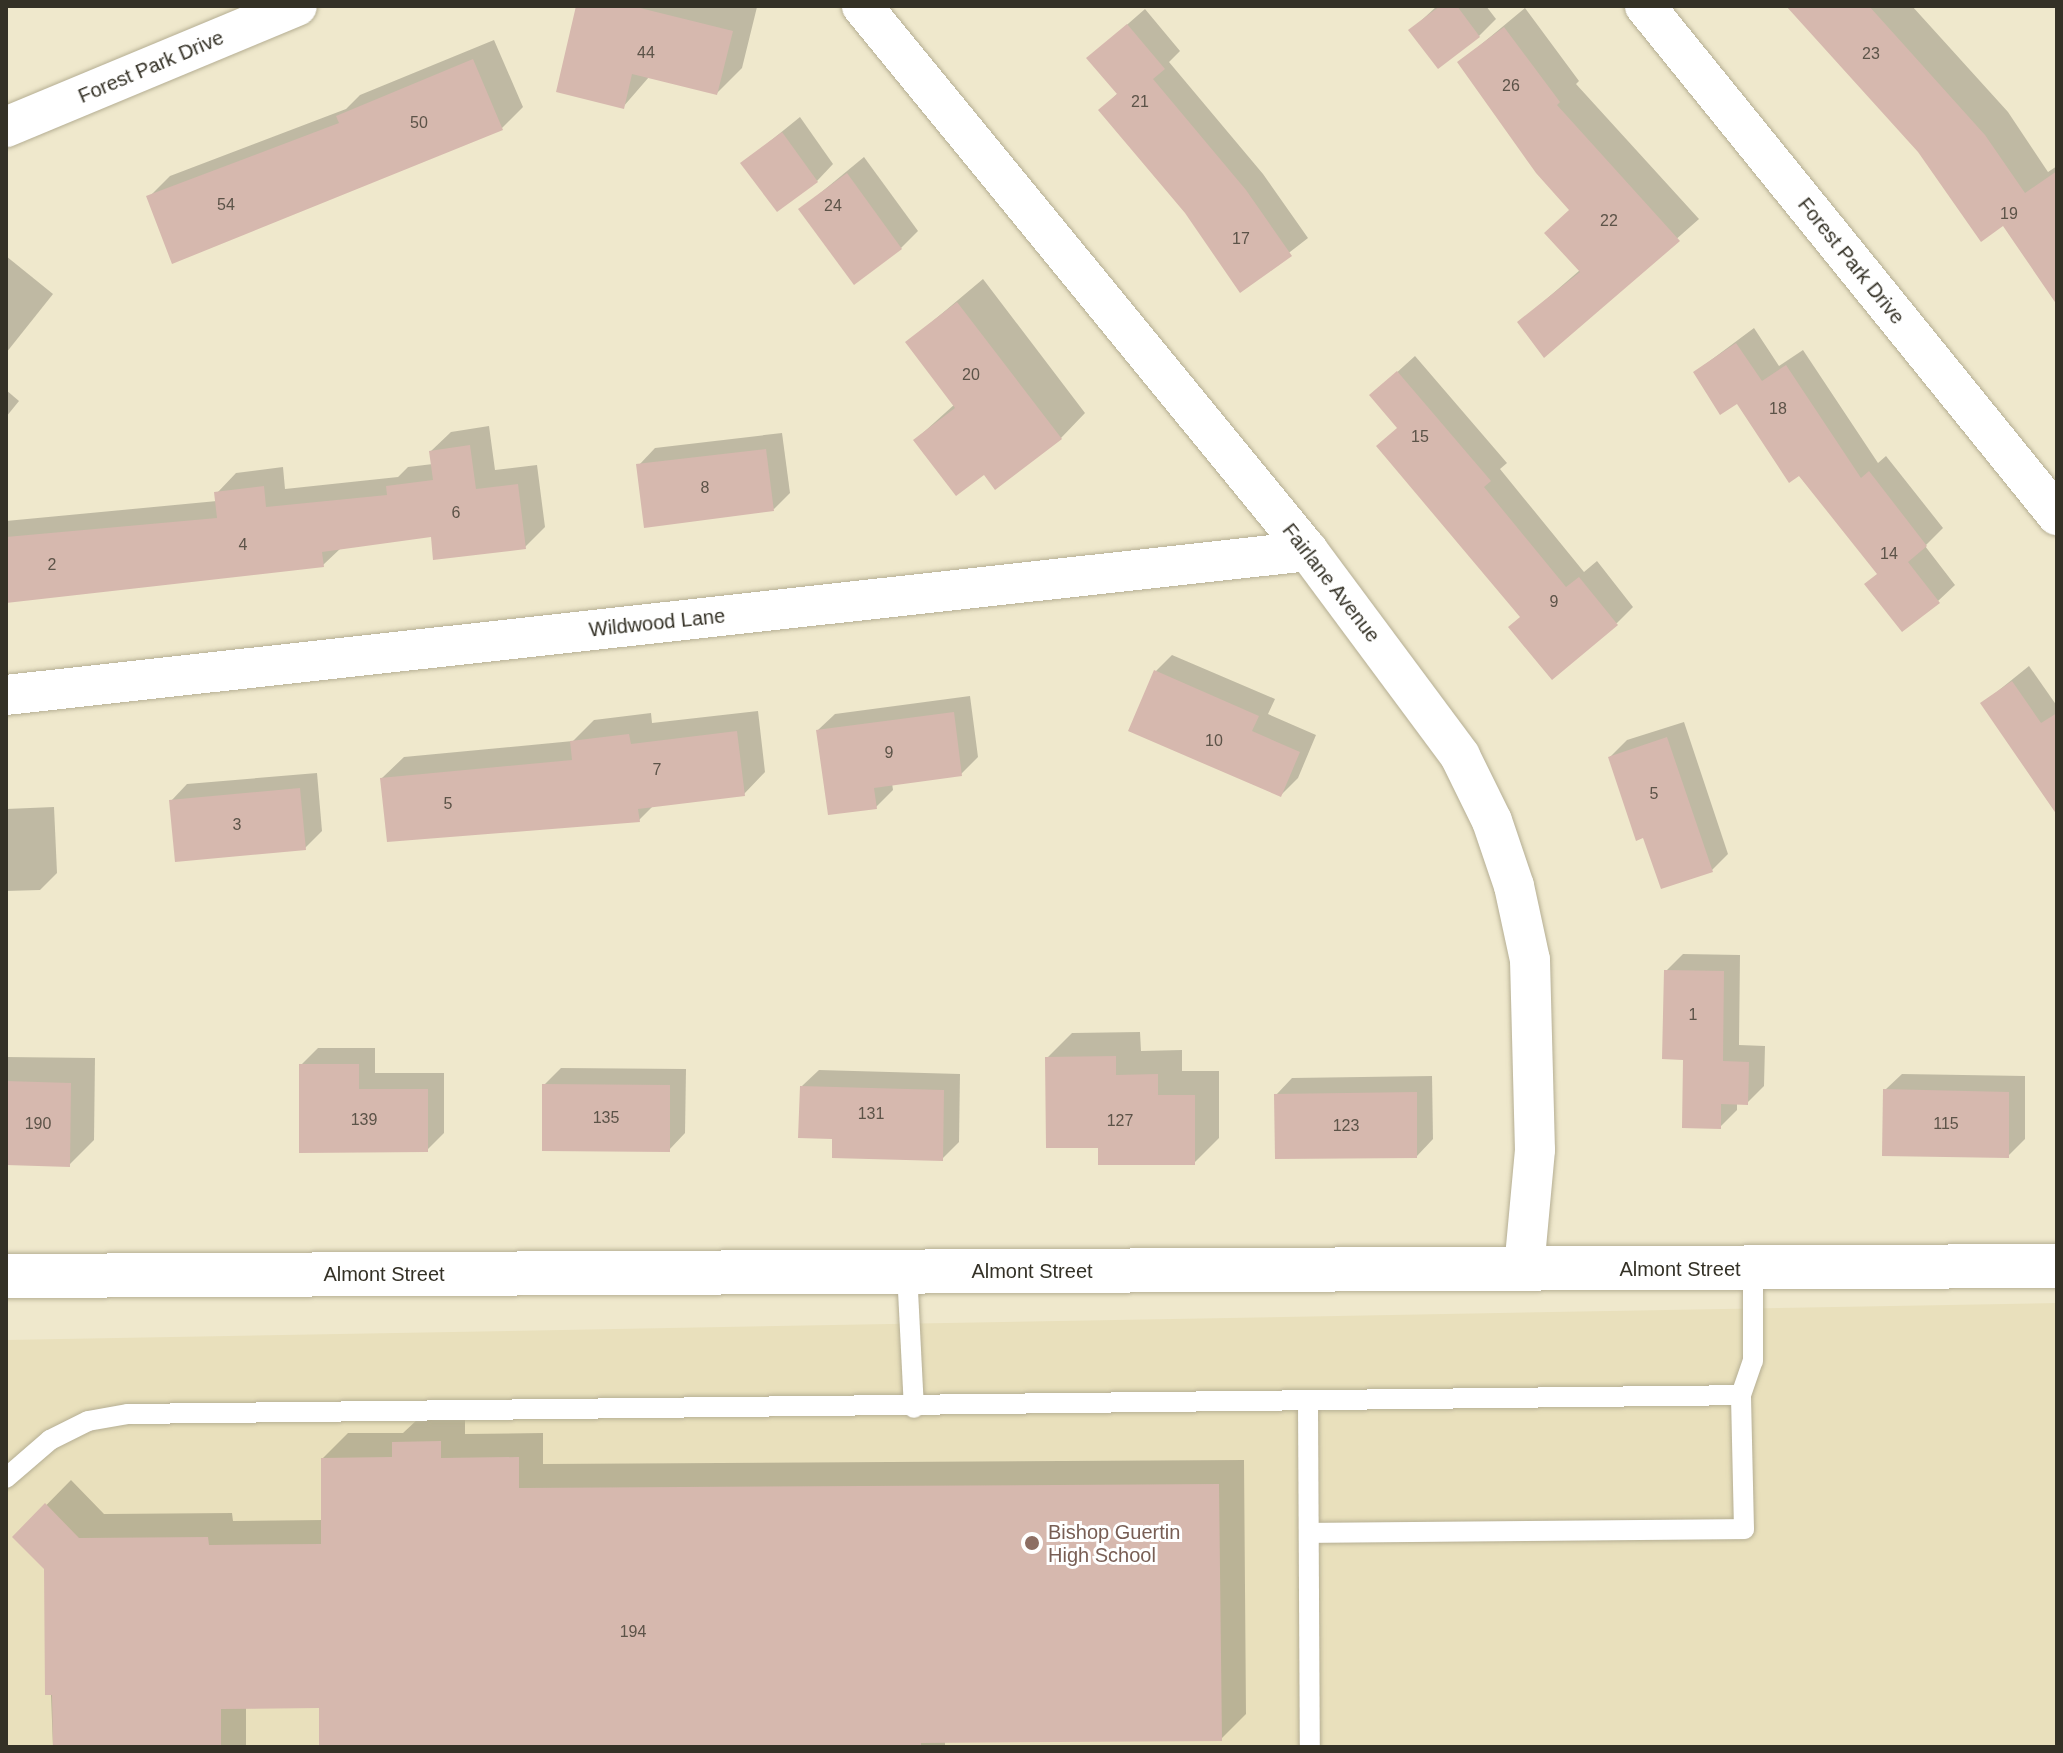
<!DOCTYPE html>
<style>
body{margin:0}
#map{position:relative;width:2063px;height:1753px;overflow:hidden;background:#efe8cc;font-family:Helvetica,sans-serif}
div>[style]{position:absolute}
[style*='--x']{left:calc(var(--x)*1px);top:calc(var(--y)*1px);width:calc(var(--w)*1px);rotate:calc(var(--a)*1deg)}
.built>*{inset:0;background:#e9e0bc}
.shadow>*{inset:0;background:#0003}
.building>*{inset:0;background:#d6b8ae}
.roads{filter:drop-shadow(0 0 2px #b5ae93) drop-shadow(0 0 2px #b5ae93)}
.service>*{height:20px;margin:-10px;padding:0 10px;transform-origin:10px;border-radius:10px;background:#fff}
.minor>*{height:40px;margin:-20px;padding:0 20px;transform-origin:20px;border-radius:20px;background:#fff}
.tertiary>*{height:44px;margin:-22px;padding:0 22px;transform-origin:22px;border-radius:22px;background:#fff}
.dots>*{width:22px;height:22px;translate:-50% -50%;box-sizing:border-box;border:4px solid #fff;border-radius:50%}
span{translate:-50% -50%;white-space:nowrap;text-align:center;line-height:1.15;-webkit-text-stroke:6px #fff;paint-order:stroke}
.number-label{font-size:16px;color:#5c5348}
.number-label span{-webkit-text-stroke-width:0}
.street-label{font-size:20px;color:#343126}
.education-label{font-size:20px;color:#785e54}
.left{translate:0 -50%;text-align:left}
.frame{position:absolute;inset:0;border:8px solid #343126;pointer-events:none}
</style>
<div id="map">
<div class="built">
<i style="clip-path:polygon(2057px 1303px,2057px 1747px,6px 1747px,6px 1340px)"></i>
</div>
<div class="shadow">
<i style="clip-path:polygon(579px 6px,755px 6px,757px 7px,742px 68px,717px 93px,649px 77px,623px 107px)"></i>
<i style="clip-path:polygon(1437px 6px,1486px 6px,1496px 19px,1479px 36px,1411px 30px)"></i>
<i style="clip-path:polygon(1789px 6px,1912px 6px,2008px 112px,2048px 172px,2057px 166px,2057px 289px,2004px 223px,1920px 151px)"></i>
<i style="clip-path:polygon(1525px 8px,1579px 81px,1576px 84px,1699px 219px,1545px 355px,1520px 322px,1580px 270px,1571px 209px,1460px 62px)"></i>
<i style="clip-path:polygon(1145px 9px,1180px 51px,1169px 62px,1263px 174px,1308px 238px,1241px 290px,1186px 212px,1101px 110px,1118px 93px,1089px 58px)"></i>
<i style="clip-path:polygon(494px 40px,523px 107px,502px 128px,149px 197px,170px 176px,346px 109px,360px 95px)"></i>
<i style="clip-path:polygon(800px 117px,833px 164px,817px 181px,743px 163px)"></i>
<i style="clip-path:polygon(864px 157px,918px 231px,901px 248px,801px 209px)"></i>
<i style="clip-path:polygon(6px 256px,53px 294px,6px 353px)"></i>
<i style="clip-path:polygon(983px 279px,1085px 413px,1061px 438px,984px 472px,915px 440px,955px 404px,908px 342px)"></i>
<i style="clip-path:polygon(1754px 328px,1779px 366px,1803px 350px,1878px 463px,1886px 456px,1943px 528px,1925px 546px,1955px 585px,1938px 601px,1879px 573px,1738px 401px,1695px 372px)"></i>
<i style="clip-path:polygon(1415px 356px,1507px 463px,1500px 469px,1584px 572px,1597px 561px,1633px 607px,1617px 623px,1522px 616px,1399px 427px,1372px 395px)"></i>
<i style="clip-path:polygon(6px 390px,19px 401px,6px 417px)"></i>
<i style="clip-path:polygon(489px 426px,495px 470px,537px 465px,545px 527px,525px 547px,432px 534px,341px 548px,323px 565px,6px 601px,6px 521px,217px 501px,217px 493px,236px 473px,283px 467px,285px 489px,398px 477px,408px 467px,433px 464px,431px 451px,451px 432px)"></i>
<i style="clip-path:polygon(782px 433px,790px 493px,774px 509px,639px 465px,655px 448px)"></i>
<i style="clip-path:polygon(1172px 655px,1275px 699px,1268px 714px,1316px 735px,1298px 778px,1281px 795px,1155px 672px)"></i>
<i style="clip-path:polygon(2029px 666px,2057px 706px,2057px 811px,1983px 703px)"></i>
<i style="clip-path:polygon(970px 696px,978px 757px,961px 774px,892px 783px,893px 790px,876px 807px,818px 730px,835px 714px)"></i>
<i style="clip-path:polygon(758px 711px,765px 772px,744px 794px,654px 805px,639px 820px,382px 778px,404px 757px,573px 741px,594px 720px,651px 713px,652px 723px)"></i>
<i style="clip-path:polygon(1684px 722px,1728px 854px,1712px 870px,1645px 836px,1610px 757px,1627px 740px)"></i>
<i style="clip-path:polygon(317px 773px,322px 831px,305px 848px,171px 801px,187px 784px)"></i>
<i style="clip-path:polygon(54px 807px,57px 873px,40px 890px,6px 891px,6px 809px)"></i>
<i style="clip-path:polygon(1683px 954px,1740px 955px,1739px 1045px,1765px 1046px,1764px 1086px,1747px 1103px,1737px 1103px,1737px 1110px,1720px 1127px,1666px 971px)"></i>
<i style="clip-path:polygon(1140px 1032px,1141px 1051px,1182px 1050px,1182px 1071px,1219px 1071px,1219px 1138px,1194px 1163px,1100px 1146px,1047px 1058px,1072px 1033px)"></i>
<i style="clip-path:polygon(318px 1048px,375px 1048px,375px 1073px,444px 1073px,444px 1133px,427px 1150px,301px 1065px)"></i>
<i style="clip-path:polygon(6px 1057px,95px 1058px,94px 1140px,69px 1165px,6px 1163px)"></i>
<i style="clip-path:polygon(561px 1068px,686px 1069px,685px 1133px,669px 1150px,544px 1085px)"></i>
<i style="clip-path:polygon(819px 1070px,960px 1074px,959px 1142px,942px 1159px,834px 1137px,802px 1086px)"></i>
<i style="clip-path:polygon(1902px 1074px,2025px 1076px,2025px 1139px,2008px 1156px,1885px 1090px)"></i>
<i style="clip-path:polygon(1432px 1076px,1433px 1139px,1417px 1156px,1276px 1095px,1292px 1078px)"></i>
<i style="clip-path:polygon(465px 1417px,465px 1434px,543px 1433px,543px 1464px,1244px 1460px,1246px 1714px,1221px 1739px,945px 1740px,945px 1747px,321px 1747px,321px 1706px,246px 1707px,246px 1747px,53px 1747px,46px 1568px,15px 1537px,71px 1480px,104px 1514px,232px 1513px,233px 1521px,323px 1520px,323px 1458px,348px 1433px,403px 1433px,419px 1418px)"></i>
</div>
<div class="building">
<i style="clip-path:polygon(576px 6px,632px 6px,733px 31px,717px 95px,632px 74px,624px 109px,556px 92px)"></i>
<i style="clip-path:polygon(1440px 6px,1457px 6px,1480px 37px,1438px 69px,1408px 30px)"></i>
<i style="clip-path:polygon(1786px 6px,1869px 6px,1985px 135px,2025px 193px,2057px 171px,2057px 305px,2003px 226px,1981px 242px,1918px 152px)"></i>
<i style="clip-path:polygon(1127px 24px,1165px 69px,1153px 79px,1246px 190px,1292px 256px,1240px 293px,1185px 213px,1098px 110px,1117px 94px,1086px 58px)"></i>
<i style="clip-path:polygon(1504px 27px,1560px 102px,1557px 105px,1680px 241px,1544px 358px,1517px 322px,1580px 272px,1544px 233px,1569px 210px,1536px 173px,1457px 62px)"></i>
<i style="clip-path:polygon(473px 59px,503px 130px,172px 264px,146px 196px,339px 123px,336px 116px)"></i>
<i style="clip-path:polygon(782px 132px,818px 182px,777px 212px,740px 163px)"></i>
<i style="clip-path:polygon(847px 173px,902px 249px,854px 285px,798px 209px)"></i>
<i style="clip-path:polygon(957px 302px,1062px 439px,995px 490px,984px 475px,956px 496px,913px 440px,955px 408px,905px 342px)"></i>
<i style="clip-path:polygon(1736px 343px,1762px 381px,1786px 365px,1861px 478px,1869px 471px,1927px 546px,1908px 562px,1940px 603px,1902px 632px,1864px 584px,1877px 574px,1799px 476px,1789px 483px,1737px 404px,1720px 415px,1693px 372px)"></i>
<i style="clip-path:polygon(1397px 371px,1491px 481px,1484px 487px,1566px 587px,1579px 577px,1618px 625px,1552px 680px,1508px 627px,1520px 617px,1376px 446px,1397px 428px,1369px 395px)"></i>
<i style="clip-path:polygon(470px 445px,476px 489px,518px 484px,526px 549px,433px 560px,431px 537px,322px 552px,324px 567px,6px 603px,6px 537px,217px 518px,214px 492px,264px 486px,266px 507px,387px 495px,386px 486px,433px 480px,429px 451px)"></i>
<i style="clip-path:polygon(766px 449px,774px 511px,644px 528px,636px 464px)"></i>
<i style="clip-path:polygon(1154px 670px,1259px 716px,1252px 731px,1300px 752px,1281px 797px,1128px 731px)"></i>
<i style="clip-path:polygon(2012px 681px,2041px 723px,2057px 713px,2057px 815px,1980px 703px)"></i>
<i style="clip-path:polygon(954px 712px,962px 776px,874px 788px,877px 809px,828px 815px,816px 730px)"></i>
<i style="clip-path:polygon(737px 731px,745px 796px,638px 809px,640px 822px,387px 842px,380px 778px,572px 760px,570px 741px,629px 734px,631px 744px)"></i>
<i style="clip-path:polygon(1667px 737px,1713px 872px,1661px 889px,1643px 838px,1636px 841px,1608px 757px)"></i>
<i style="clip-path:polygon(300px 788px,306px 850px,175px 862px,169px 800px)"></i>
<i style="clip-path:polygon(1664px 970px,1724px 971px,1723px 1061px,1749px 1062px,1748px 1105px,1721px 1104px,1721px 1129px,1682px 1128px,1683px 1060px,1662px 1059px)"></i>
<i style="clip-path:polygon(1116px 1056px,1116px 1075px,1158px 1074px,1158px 1095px,1195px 1095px,1195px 1165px,1098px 1165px,1098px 1148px,1046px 1148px,1045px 1057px)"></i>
<i style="clip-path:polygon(299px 1064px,359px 1064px,359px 1089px,428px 1089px,428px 1152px,299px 1153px)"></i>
<i style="clip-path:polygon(6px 1081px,71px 1083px,70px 1167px,6px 1165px)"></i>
<i style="clip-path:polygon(542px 1084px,670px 1085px,670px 1152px,542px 1151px)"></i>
<i style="clip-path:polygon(800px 1086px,944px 1090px,943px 1161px,832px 1158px,832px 1139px,798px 1138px)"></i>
<i style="clip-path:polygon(1883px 1089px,2009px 1092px,2009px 1158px,1882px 1156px)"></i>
<i style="clip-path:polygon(1417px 1092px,1417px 1158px,1275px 1159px,1274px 1094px)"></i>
<i style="clip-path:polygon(441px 1441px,441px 1458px,519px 1457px,519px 1488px,1219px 1484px,1222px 1741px,921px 1743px,921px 1747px,319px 1747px,319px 1708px,221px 1709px,221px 1747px,53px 1747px,52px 1695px,45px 1695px,44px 1569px,12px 1537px,45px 1503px,79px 1538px,208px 1537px,209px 1545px,321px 1544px,321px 1458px,392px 1457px,392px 1442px)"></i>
</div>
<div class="roads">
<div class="service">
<i style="--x:907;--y:1271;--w:137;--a:87.1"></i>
<i style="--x:1308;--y:1403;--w:344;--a:89.7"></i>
<i style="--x:6;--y:1478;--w:58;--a:-40.8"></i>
<i style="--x:50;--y:1440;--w:42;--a:-26.6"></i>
<i style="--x:88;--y:1421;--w:41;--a:-9.9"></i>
<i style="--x:128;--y:1414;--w:1613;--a:-0.67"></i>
<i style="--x:1309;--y:1533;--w:435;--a:-0.5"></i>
<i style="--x:1744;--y:1529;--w:134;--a:-91.3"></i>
<i style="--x:1741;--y:1395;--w:36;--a:-71"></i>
<i style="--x:1753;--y:1361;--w:92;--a:-90"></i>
</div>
<div class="minor">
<i style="--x:862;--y:6;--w:704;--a:50.7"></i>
<i style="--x:1308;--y:551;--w:255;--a:53.4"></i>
<i style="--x:1460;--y:756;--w:72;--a:63.8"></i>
<i style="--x:1492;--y:821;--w:69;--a:71.3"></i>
<i style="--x:1514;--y:886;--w:76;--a:77.8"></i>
<i style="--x:1530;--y:960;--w:190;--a:88.5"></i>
<i style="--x:1535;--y:1150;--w:120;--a:95.3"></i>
<i style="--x:1645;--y:6;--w:655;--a:51.01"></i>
<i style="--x:6;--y:127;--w:315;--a:-22.6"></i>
<i style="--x:6;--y:695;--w:1310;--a:-6.31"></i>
</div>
<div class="tertiary">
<i style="--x:6;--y:1276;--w:2051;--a:-0.28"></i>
</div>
</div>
<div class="dots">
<i style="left:1032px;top:1543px;background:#8d6e63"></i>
</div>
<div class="number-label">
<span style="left:646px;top:53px">44</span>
<span style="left:1871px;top:54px">23</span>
<span style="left:1511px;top:86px">26</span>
<span style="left:1140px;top:102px">21</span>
<span style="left:419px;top:123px">50</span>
<span style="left:226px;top:205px">54</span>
<span style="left:833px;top:206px">24</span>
<span style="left:2009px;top:214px">19</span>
<span style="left:1609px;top:221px">22</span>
<span style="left:1241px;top:239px">17</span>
<span style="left:971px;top:375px">20</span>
<span style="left:1778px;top:409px">18</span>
<span style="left:1420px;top:437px">15</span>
<span style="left:705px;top:488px">8</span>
<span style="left:456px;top:513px">6</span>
<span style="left:243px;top:545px">4</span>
<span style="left:1889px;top:554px">14</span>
<span style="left:52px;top:565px">2</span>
<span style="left:1554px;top:602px">9</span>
<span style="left:1214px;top:741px">10</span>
<span style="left:889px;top:753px">9</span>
<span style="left:657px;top:770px">7</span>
<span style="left:1654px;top:794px">5</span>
<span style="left:448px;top:804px">5</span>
<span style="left:237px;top:825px">3</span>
<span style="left:1693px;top:1015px">1</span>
<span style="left:871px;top:1114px">131</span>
<span style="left:606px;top:1118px">135</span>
<span style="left:364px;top:1120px">139</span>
<span style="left:1120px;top:1121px">127</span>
<span style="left:38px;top:1124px">190</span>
<span style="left:1946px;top:1124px">115</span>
<span style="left:1346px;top:1126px">123</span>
<span style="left:633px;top:1632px">194</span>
</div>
<div class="street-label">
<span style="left:151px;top:67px;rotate:-23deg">Forest Park Drive</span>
<span style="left:1851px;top:261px;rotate:51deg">Forest Park Drive</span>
<span style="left:1331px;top:583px;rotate:52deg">Fairlane Avenue</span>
<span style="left:657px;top:623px;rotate:-6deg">Wildwood Lane</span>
<span style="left:1680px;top:1269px">Almont Street</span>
<span style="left:1032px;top:1271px">Almont Street</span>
<span style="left:384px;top:1274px">Almont Street</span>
</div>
<div class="education-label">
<span class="left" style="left:1048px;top:1544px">Bishop Guertin<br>High School</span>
</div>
<div class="frame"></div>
</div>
